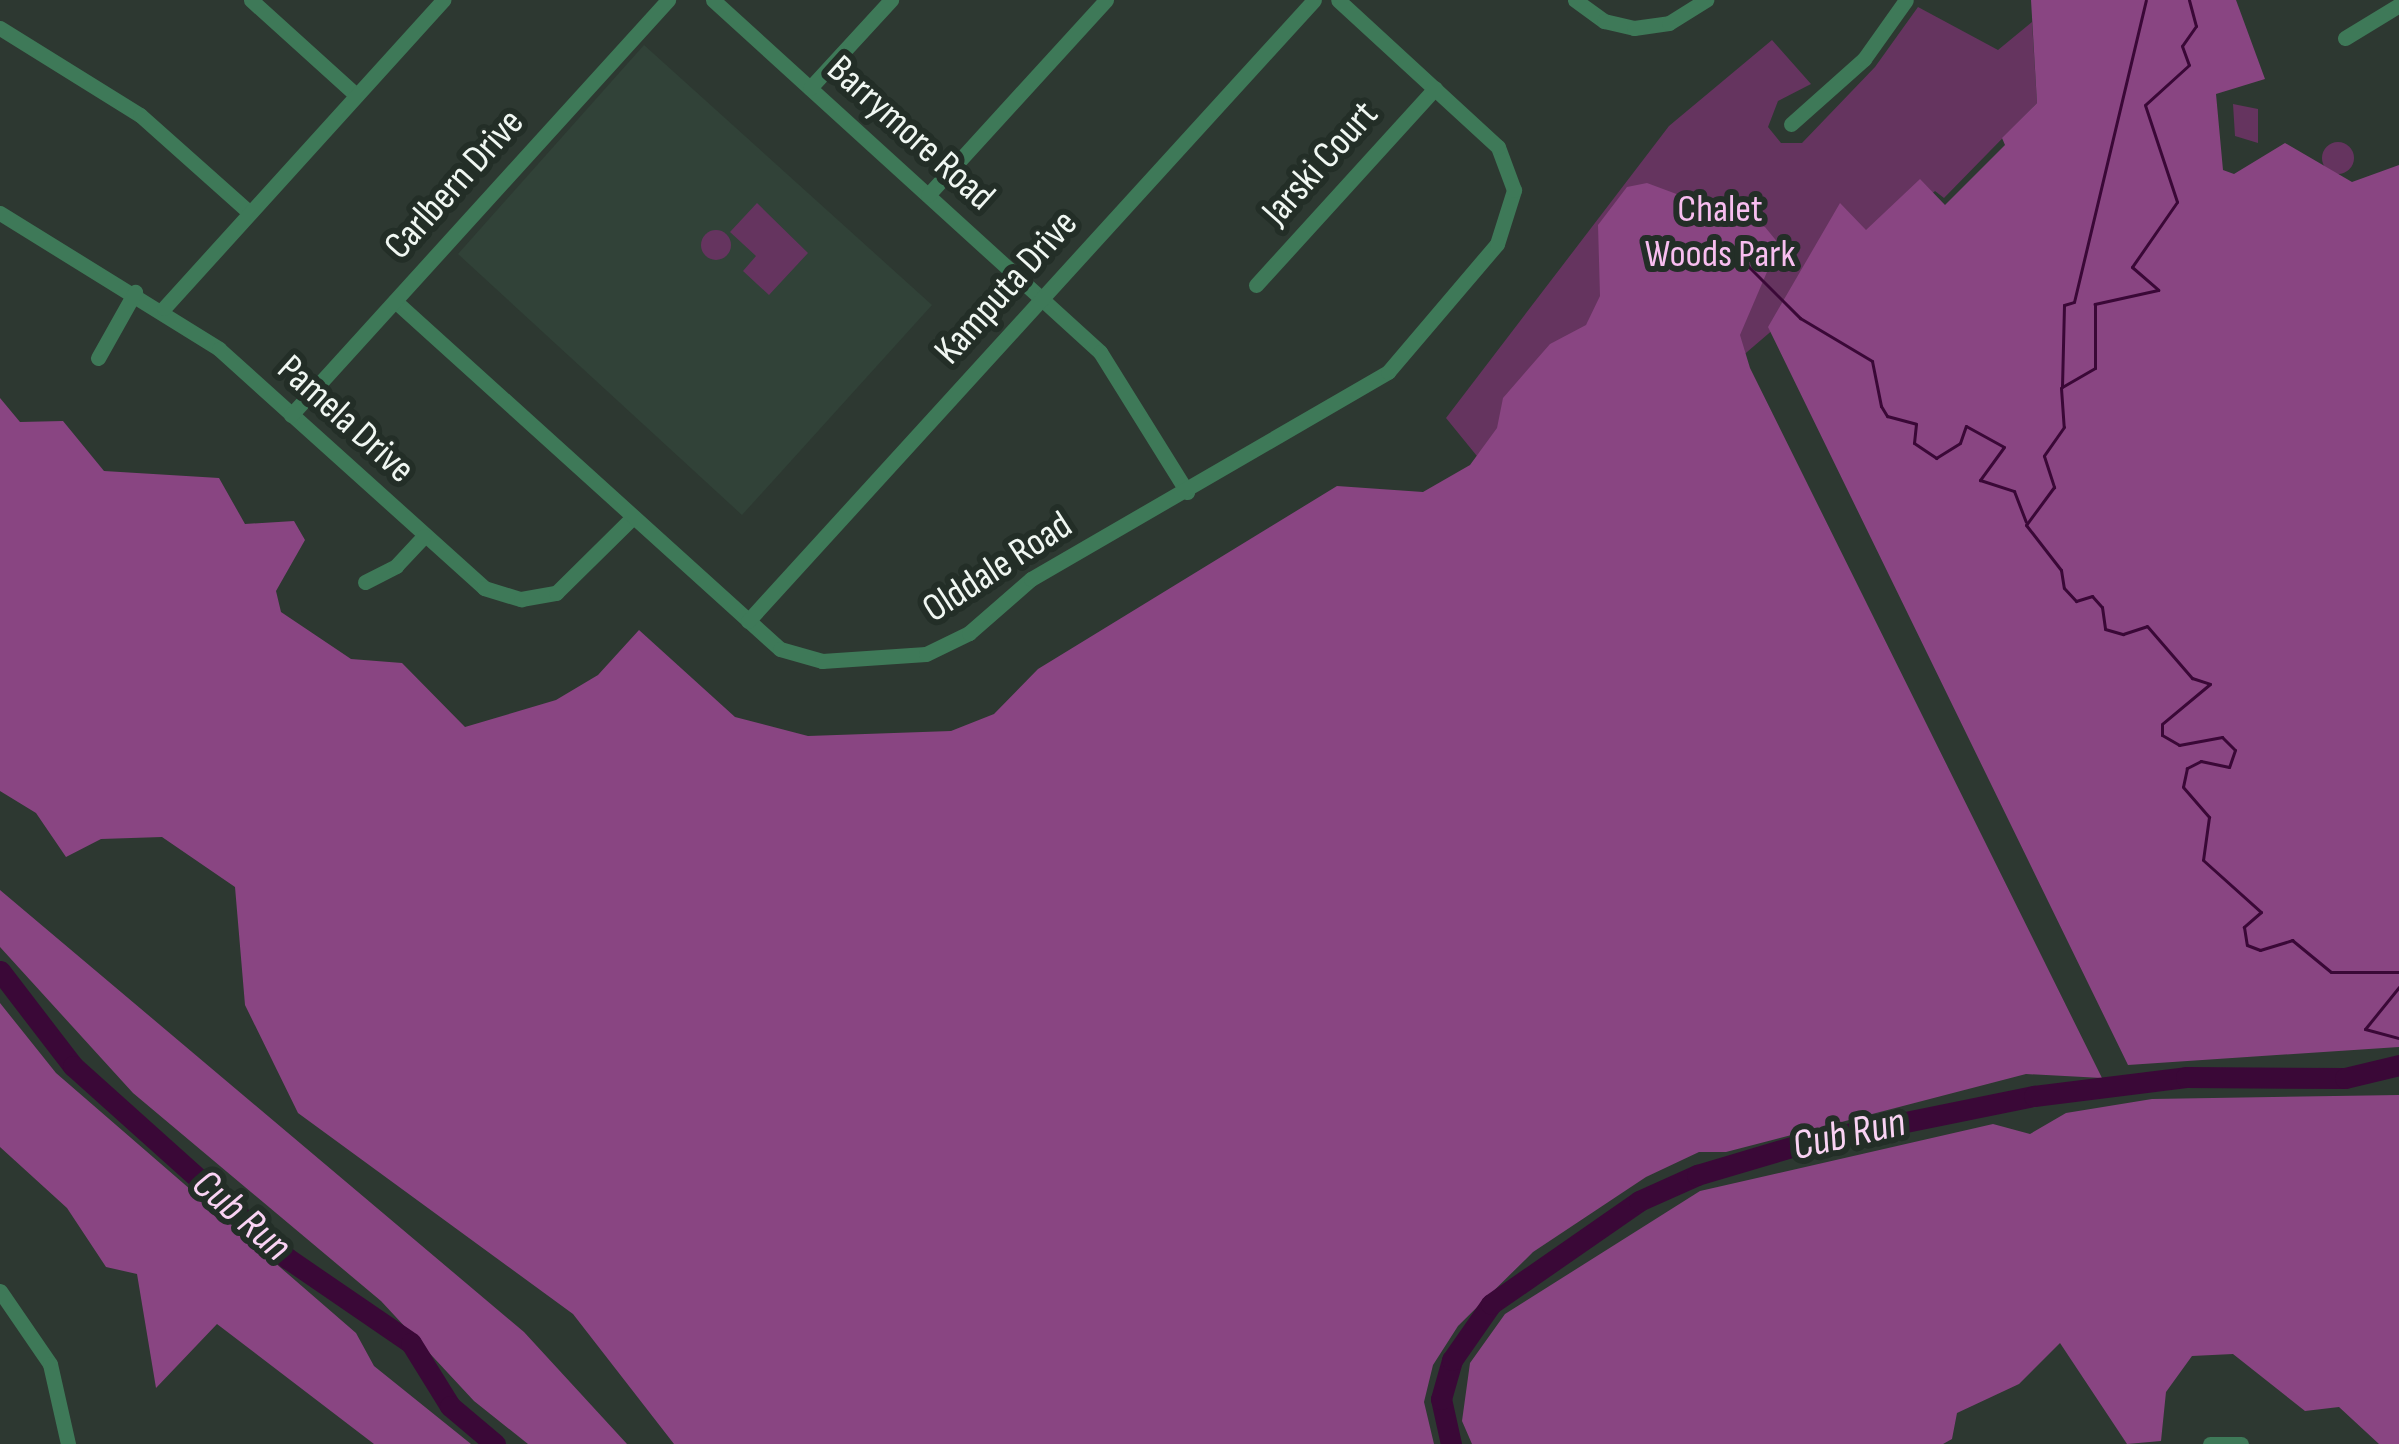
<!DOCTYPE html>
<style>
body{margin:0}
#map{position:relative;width:2399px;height:1444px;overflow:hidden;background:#2d3831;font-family:"Sofia Sans Condensed",sans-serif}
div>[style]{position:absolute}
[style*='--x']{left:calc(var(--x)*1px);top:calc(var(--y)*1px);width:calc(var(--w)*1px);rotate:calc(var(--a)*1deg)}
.built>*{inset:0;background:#314238}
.green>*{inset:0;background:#65345f}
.round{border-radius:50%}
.forest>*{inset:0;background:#894582}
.stream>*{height:3px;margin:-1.5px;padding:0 1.5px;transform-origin:1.5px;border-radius:1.5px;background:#3a0837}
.river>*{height:21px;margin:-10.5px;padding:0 10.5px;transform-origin:10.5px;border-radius:10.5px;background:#3a0837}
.minor>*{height:15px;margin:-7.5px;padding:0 7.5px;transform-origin:7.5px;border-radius:7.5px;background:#3e7958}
span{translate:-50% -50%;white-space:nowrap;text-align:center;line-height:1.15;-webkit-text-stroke:12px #232e27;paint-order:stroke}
.street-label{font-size:39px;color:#f0f7f2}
.park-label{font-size:39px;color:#f8bef0}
.water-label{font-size:42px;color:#fad3f4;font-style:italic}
</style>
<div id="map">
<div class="built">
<i style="clip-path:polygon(644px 45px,932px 305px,742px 515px,458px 254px)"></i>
</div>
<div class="green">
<i style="clip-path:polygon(1918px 7px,1998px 50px,2032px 22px,2037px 103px,1944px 198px,1935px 191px,1538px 531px,1446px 418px,1669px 126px,1772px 40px,1811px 84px,1778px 101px,1768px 127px,1781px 143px,1802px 143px,1875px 67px)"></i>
<i style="clip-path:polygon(2233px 104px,2258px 109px,2258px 143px,2235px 136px)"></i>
<i class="round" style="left:2322px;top:142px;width:32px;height:32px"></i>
<i style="clip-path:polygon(757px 203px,808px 253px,769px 295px,743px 271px,756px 256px,730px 232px)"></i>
<i class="round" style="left:701px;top:230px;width:30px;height:30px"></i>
</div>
<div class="forest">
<i style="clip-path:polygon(2031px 0,2236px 0,2265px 79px,2216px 94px,2223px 170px,2234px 174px,2285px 143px,2352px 182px,2399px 165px,2399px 1047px,2128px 1065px,1768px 327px,1840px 203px,1866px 230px,1920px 179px,1945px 205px,2005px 145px,2002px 138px,2037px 103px)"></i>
<i style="clip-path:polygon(1647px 183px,1765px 227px,1779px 244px,1740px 335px,1750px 368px,2102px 1078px,2026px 1074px,1726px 1152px,1699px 1152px,1646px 1177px,1533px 1252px,1458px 1326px,1433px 1365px,1424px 1402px,1434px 1444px,674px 1444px,573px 1314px,298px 1113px,245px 1005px,235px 887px,162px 837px,101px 839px,66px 857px,36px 813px,0 791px,0 398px,20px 422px,63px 421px,104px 471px,219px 478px,245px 524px,294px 521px,305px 540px,276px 591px,281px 612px,351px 659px,402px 663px,465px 727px,556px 700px,598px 675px,639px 630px,735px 717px,808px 736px,951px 731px,994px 714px,1038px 669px,1337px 486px,1423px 492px,1470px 465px,1497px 428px,1503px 398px,1550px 344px,1586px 325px,1600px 296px,1598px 225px,1627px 187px)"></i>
<i style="clip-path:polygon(0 890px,524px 1332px,627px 1444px,528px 1444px,474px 1401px,381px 1301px,133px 1093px,0 947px)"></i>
<i style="clip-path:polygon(0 1003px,56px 1073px,356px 1333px,374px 1366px,471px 1444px,374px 1444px,217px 1324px,156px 1388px,137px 1274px,106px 1267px,67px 1208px,0 1147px)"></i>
<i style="clip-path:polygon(2399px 1095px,2399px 1444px,2379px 1444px,2339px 1407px,2305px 1411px,2233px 1354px,2192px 1356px,2166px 1392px,2161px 1441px,2127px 1444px,2060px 1343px,2019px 1384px,1957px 1413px,1952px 1439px,1943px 1444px,1472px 1444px,1462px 1421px,1470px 1363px,1505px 1314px,1700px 1191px,1993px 1124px,2030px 1134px,2066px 1113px,2152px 1099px)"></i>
</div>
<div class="stream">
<i style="--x:2189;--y:0;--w:27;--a:75"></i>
<i style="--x:2196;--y:26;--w:24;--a:125"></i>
<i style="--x:2182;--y:46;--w:20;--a:70"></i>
<i style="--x:2189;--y:65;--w:59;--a:137.7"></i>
<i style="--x:2145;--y:105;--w:102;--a:71.7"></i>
<i style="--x:2177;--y:202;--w:79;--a:124.7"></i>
<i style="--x:2132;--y:267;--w:35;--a:41"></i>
<i style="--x:2158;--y:290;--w:65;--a:167.5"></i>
<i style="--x:2095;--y:304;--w:64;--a:90"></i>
<i style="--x:2095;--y:368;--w:39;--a:150"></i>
<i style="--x:2061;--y:388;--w:39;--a:86"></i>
<i style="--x:2064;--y:427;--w:35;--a:125"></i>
<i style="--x:2044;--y:456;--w:33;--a:72"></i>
<i style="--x:2054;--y:487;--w:47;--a:126.4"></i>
<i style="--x:2026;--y:525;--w:57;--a:52.1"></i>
<i style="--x:2061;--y:570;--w:18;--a:81"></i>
<i style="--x:2064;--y:588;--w:18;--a:47"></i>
<i style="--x:2076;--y:601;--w:17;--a:-17"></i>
<i style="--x:2092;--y:596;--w:15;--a:48"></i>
<i style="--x:2102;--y:607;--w:22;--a:82"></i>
<i style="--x:2105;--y:629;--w:19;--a:16"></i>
<i style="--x:2123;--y:634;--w:25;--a:-18"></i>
<i style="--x:2147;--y:626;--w:69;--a:49.1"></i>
<i style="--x:2192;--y:678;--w:19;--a:18"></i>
<i style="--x:2210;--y:684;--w:62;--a:140.2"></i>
<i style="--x:2162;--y:724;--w:11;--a:90"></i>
<i style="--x:2162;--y:735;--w:20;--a:30"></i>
<i style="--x:2179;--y:745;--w:44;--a:-10.5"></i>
<i style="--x:2222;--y:737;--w:18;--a:45"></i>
<i style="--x:2235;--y:750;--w:18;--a:109"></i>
<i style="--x:2229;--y:767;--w:29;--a:-168"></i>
<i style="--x:2201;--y:761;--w:16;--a:153"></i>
<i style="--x:2187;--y:768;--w:19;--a:102"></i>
<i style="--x:2183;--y:787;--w:40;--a:49"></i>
<i style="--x:2209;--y:817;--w:43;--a:97.9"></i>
<i style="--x:2203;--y:860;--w:78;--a:41.9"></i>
<i style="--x:2261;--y:912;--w:23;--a:139"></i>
<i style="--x:2244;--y:927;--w:18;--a:81"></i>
<i style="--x:2247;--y:945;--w:14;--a:21"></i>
<i style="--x:2260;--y:950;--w:34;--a:-17"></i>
<i style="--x:2292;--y:940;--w:50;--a:39.4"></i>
<i style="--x:2331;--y:972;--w:68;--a:0"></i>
<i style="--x:1745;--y:263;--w:78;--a:45"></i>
<i style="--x:1800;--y:318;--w:84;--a:30.8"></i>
<i style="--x:1872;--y:361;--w:46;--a:78.7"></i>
<i style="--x:1881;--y:406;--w:12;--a:59"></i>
<i style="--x:1887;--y:416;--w:30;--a:15"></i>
<i style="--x:1916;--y:424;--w:19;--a:96"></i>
<i style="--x:1914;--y:443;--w:27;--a:34"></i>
<i style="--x:1936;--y:458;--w:28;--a:-32"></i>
<i style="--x:1960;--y:443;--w:18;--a:-71"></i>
<i style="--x:1966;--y:426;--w:43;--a:28.9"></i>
<i style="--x:2004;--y:447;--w:41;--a:126"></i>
<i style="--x:1980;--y:480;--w:36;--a:18"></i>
<i style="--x:2014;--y:491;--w:33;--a:69"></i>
<i style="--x:2062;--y:387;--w:82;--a:-88.6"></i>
<i style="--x:2064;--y:305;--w:10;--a:-17"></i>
<i style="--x:2074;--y:302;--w:310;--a:-76.6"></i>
<i style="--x:2399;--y:987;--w:54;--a:129"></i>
<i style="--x:2365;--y:1029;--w:35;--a:15"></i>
</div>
<div class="river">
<i style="--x:0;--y:971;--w:120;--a:52.5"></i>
<i style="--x:73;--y:1066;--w:288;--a:41.9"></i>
<i style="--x:287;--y:1258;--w:150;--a:34.4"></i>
<i style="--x:411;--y:1343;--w:74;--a:58.2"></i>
<i style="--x:450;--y:1406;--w:59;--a:40.2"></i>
<i style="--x:1451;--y:1444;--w:46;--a:-102.5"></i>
<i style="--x:1441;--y:1399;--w:41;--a:-74.2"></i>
<i style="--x:1452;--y:1360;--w:68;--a:-55.1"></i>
<i style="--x:1491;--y:1304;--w:180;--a:-34.8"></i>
<i style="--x:1639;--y:1201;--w:64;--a:-24.1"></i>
<i style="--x:1697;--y:1175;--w:120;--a:-16.5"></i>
<i style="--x:1812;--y:1141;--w:227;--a:-11.5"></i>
<i style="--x:2034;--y:1096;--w:153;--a:-7.1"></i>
<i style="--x:2186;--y:1077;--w:159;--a:0.4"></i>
<i style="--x:2345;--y:1078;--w:56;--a:-13.5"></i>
</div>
<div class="minor">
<i style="--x:251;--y:0;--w:142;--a:42.1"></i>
<i style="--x:713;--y:0;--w:523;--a:42.29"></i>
<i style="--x:1100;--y:352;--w:165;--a:58.1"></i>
<i style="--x:1575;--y:0;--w:36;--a:36"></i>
<i style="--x:1604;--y:21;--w:31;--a:13"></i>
<i style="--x:1634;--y:28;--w:35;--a:-8"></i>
<i style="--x:1669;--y:23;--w:44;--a:-31.9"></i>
<i style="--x:0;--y:28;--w:165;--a:31.9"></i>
<i style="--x:140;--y:115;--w:146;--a:41.7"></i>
<i style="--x:2345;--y:38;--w:63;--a:-31.4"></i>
<i style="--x:810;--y:88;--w:120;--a:-47.4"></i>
<i style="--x:1791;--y:124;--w:98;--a:-41.7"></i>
<i style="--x:1864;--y:59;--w:72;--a:-54.6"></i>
<i style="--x:928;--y:195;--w:264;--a:-47.6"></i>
<i style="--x:0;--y:213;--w:258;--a:31.8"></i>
<i style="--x:219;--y:349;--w:357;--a:42"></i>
<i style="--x:484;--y:588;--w:39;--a:17"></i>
<i style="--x:521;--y:599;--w:36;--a:-10"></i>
<i style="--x:556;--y:593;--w:108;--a:-44.6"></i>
<i style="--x:1256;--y:285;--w:266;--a:-47.7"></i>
<i style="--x:395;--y:301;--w:519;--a:42.11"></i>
<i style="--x:780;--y:649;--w:44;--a:15.9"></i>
<i style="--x:822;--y:661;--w:104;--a:-3.9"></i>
<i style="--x:926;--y:654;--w:48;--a:-26"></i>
<i style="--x:969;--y:633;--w:82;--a:-41.1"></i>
<i style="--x:1031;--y:579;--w:413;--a:-30.1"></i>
<i style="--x:1388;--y:372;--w:168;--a:-49.6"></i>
<i style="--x:1497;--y:244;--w:57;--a:-72.5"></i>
<i style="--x:1514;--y:190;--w:46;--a:-110.4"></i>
<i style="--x:1498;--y:147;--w:217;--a:-137.4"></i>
<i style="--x:164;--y:308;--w:416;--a:-47.8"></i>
<i style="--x:98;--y:358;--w:76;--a:-60.7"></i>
<i style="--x:291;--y:415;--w:561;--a:-47.75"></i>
<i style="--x:365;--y:582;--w:35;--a:-27"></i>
<i style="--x:396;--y:566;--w:41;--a:-47"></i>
<i style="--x:748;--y:621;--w:840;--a:-47.65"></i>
<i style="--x:0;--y:1291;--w:88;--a:55.6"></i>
<i style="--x:50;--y:1364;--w:82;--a:77.3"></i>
<i style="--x:2210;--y:1444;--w:31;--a:0"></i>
</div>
<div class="street-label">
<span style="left:910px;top:134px;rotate:42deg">Barrymore Road</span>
<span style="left:1321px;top:164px;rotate:-48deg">Jarski Court</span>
<span style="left:455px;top:185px;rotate:-48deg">Carlbern Drive</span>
<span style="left:1007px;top:288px;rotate:-48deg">Kamputa Drive</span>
<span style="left:345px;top:420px;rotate:42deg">Pamela Drive</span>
<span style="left:998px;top:568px;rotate:-33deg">Olddale Road</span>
</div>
<div class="park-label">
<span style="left:1720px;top:233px">Chalet<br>Woods Park</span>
</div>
<div class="water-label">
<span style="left:1849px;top:1135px;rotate:-13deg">Cub Run</span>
<span style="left:241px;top:1216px;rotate:41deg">Cub Run</span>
</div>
</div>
